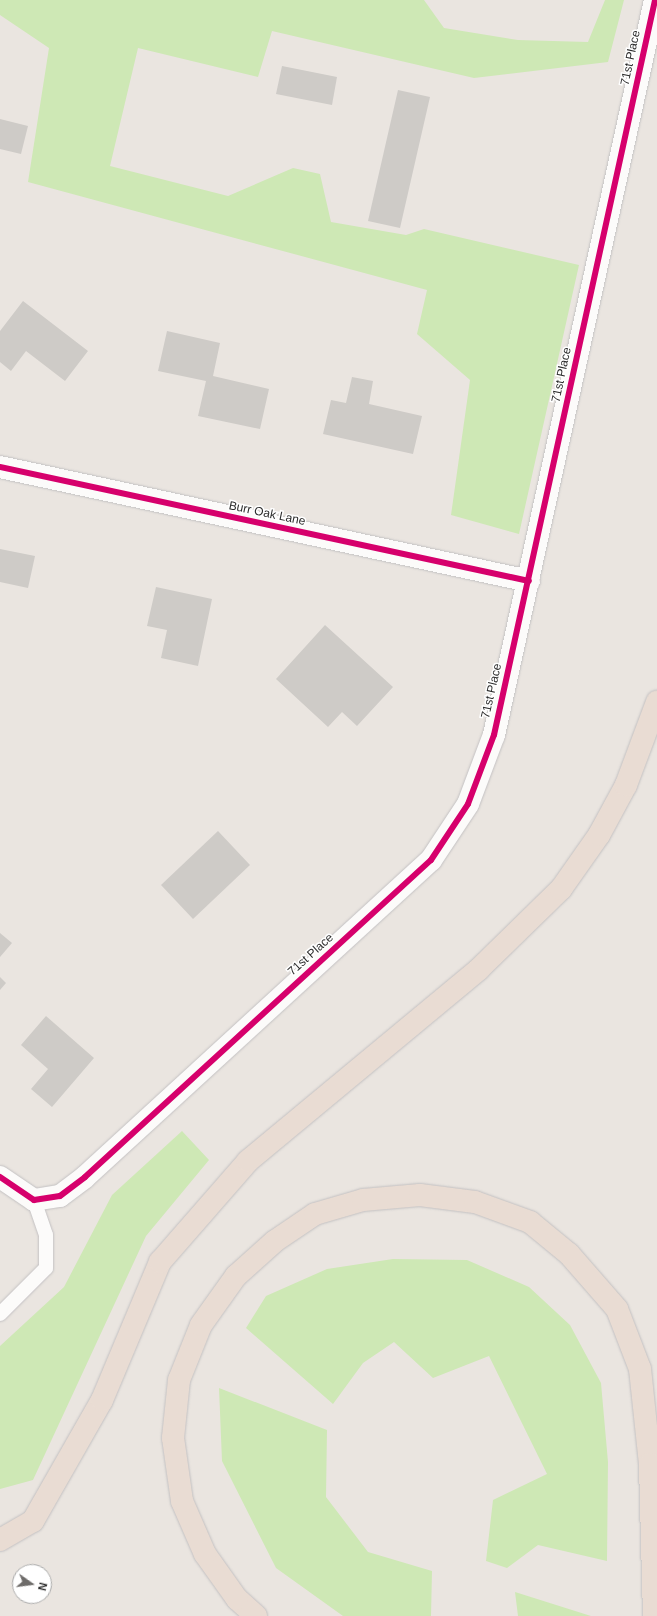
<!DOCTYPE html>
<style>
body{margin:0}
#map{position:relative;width:657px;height:1616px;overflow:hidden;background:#eae5e0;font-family:Arial,sans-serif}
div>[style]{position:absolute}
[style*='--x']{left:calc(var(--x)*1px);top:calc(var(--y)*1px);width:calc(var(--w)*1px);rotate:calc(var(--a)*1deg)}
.green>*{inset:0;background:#cee8b5}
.building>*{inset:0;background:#cecbc7}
.roads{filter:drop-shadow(0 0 1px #c3c1c2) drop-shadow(0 0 1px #c3c1c2)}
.service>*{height:14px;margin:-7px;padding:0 7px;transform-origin:7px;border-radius:7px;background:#fcfbfa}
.minor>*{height:22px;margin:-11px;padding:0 11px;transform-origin:11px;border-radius:11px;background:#fcfbfa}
.motorway>*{height:22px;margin:-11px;padding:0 11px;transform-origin:11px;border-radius:11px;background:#e9dcd3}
.cycleway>*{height:6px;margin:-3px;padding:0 3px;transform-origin:3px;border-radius:3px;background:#d6006c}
span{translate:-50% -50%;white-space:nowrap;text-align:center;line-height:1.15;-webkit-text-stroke:3px #fff;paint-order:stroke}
.street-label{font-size:12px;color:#2b2b2b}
.north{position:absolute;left:12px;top:1564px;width:40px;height:40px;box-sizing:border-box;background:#fff;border:1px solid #aaa;border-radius:50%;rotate:104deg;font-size:11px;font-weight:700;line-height:16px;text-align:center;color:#2b2b2b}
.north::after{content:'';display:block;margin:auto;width:14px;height:18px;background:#6e6c6a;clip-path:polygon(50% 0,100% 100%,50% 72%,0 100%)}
</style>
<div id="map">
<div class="green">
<i style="clip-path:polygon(0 0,424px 0,444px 28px,518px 40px,588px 42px,605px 0,624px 0,608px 62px,474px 78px,272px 31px,258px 77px,138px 48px,110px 166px,228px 196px,293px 168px,320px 174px,331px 222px,406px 235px,424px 229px,579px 265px,519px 534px,451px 515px,470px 380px,417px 334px,427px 290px,28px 182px,49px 48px,0 15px)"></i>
<i style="clip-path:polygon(182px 1131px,209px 1160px,146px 1236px,33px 1480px,0 1489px,0 1346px,64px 1287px,112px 1195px)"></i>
<i style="clip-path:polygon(393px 1259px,467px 1260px,529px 1287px,570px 1325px,601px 1383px,608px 1462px,607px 1561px,538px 1545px,507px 1568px,486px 1561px,493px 1500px,547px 1474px,489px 1356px,433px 1378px,394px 1342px,363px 1363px,333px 1404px,246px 1328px,266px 1296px,327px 1269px)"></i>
<i style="clip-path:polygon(219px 1388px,327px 1430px,326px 1497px,368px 1552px,432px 1571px,431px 1616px,343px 1616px,276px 1568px,222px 1461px)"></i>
<i style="clip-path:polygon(515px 1592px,591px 1616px,518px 1616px)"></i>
</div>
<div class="building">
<i style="clip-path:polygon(282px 66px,337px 77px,332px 105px,276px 94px)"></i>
<i style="clip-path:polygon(398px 90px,430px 97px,400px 228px,368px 221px)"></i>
<i style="clip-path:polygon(0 119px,28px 126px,21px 154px,0 149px)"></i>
<i style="clip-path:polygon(23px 301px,88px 351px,65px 381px,26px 351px,11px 371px,0 362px,0 331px)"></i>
<i style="clip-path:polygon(167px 331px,220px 343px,213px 376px,269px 389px,260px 429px,198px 416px,206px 381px,158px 371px)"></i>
<i style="clip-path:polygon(352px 377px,373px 381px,369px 404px,422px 416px,413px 454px,323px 434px,331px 400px,346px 403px)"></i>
<i style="clip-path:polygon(0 549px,35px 556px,28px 588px,0 582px)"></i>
<i style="clip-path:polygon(156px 587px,212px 599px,198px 666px,161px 658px,167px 630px,147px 626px)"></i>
<i style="clip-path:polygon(325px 625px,393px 687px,357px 726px,342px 712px,328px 727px,276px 679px)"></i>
<i style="clip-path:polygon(218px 831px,250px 865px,193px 919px,161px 885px)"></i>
<i style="clip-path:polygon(0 933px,12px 943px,0 957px)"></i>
<i style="clip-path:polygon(0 977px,6px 983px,0 990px)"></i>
<i style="clip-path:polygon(46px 1016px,94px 1058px,52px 1107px,31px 1089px,48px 1069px,21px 1045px)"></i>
</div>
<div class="roads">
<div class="service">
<i style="--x:0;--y:1314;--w:65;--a:-45"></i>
<i style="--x:46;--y:1268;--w:33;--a:-90"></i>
<i style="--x:46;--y:1235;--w:37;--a:-109"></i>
</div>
<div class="minor">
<i style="--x:0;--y:467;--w:541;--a:12.16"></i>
<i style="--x:0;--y:1177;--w:41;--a:34.1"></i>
<i style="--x:34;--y:1200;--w:26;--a:-9"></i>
<i style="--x:60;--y:1196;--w:31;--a:-37"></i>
<i style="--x:85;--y:1177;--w:469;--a:-42.5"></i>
<i style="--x:431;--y:860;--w:67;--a:-56.5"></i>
<i style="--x:468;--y:804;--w:74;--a:-69.4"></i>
<i style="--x:494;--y:735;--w:752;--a:-77.64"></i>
</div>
<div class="motorway">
<i style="--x:0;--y:1540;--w:38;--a:-30"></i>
<i style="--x:33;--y:1521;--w:139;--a:-60.3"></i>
<i style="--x:102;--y:1400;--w:150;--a:-67.2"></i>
<i style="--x:160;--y:1262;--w:134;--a:-48.9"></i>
<i style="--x:248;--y:1161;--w:299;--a:-39.7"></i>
<i style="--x:478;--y:970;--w:116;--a:-44.3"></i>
<i style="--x:561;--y:889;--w:66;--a:-54.9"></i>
<i style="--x:599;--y:835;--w:57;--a:-61.6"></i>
<i style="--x:626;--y:785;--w:89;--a:-69.5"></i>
<i style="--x:256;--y:1616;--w:25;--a:-138"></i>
<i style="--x:237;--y:1599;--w:55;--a:-125.4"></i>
<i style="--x:205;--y:1554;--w:58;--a:-113.5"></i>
<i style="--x:182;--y:1501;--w:64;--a:-98.1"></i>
<i style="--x:173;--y:1438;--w:58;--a:-84.1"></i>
<i style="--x:179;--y:1380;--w:59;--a:-68.2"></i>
<i style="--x:201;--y:1325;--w:60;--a:-54.5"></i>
<i style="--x:236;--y:1276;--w:52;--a:-41.9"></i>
<i style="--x:275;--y:1241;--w:48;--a:-34"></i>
<i style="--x:315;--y:1214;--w:50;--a:-16.3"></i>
<i style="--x:363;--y:1200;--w:57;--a:-5"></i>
<i style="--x:420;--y:1195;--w:55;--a:7.3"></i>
<i style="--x:475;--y:1202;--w:59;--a:20"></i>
<i style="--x:530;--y:1222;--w:50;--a:39.4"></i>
<i style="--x:569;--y:1254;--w:73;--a:48.9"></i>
<i style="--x:617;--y:1309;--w:64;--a:69"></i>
<i style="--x:640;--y:1369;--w:96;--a:84"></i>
<i style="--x:650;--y:1464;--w:152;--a:88.5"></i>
</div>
</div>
<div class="cycleway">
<i style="--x:0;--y:467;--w:541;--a:12.16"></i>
<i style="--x:0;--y:1177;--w:41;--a:34.1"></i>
<i style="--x:34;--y:1200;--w:26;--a:-9"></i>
<i style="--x:60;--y:1196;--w:31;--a:-37"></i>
<i style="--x:85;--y:1177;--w:469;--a:-42.5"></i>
<i style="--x:431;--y:860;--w:67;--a:-56.5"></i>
<i style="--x:468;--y:804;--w:74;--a:-69.4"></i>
<i style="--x:494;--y:735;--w:752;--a:-77.64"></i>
</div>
<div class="street-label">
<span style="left:631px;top:58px;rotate:-78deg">71st Place</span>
<span style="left:562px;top:375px;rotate:-78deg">71st Place</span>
<span style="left:267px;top:514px;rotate:12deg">Burr Oak Lane</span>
<span style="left:492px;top:691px;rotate:-77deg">71st Place</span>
<span style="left:311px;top:955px;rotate:-42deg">71st Place</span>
</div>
<div class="north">N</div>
</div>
